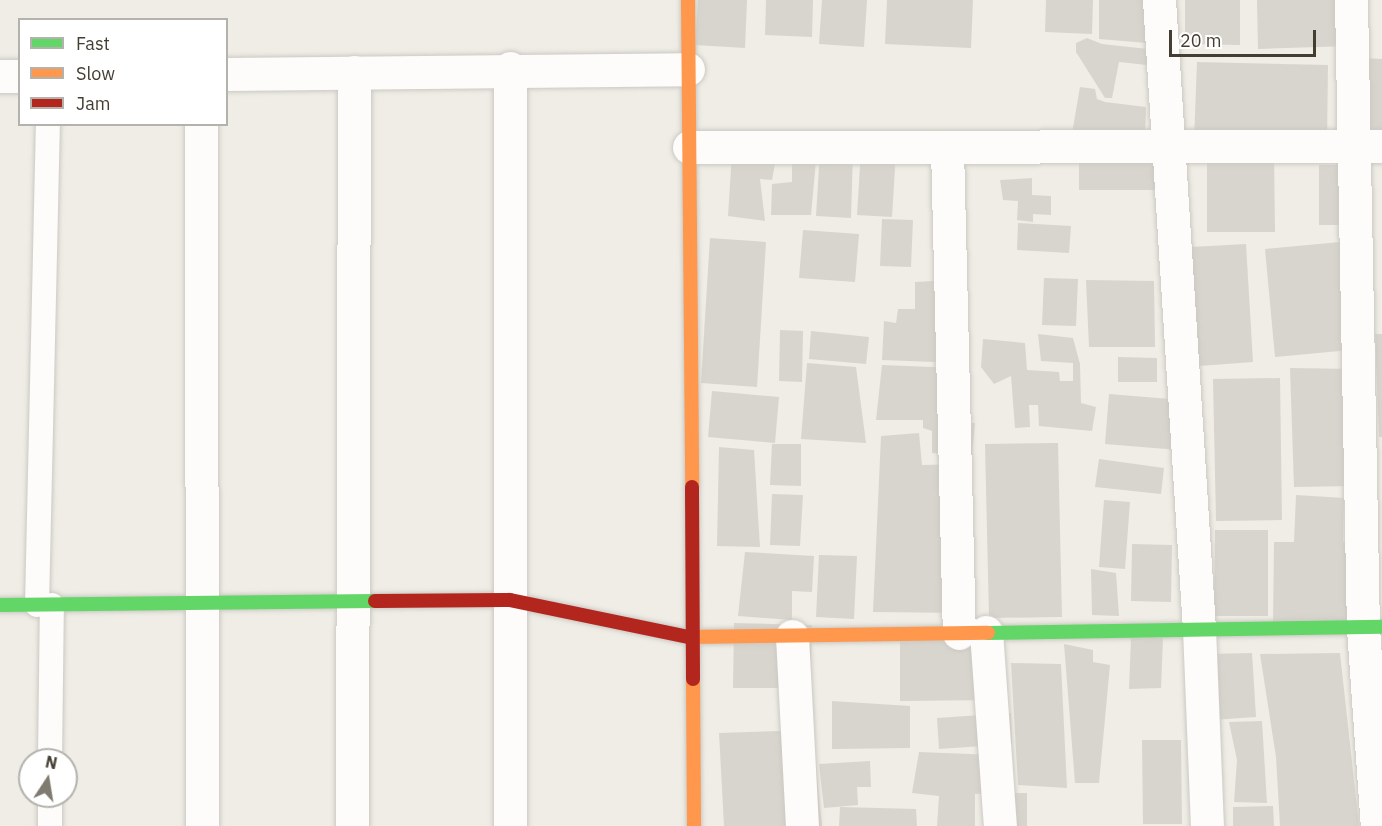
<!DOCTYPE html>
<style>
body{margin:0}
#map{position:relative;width:1382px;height:826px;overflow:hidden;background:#efede6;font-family:"IBM Plex Sans",sans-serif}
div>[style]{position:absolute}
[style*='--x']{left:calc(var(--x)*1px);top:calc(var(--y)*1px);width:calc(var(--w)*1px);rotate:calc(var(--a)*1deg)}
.building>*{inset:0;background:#d8d5ce}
.roads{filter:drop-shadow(0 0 2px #cbc9c2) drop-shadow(0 0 2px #cbc9c2)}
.lane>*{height:24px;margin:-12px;padding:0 12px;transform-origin:12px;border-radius:12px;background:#fdfcfb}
.street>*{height:33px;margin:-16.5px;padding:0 16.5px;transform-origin:16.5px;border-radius:16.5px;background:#fdfcfb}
.fast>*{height:14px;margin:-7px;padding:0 7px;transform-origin:7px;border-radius:7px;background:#63d668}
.slow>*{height:14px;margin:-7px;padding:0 7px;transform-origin:7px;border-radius:7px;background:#ff974d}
.jam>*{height:14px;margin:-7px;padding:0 7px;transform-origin:7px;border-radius:7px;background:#b3261e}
span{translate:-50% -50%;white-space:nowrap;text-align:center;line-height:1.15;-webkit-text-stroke:4.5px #fff;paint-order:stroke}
.legend{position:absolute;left:18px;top:18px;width:210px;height:108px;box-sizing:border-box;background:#fff;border:2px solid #b4b2ad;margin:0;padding:8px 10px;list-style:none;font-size:18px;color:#443e32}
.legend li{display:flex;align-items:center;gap:12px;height:30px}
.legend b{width:30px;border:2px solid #b4b2ad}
.north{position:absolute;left:18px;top:748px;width:60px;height:60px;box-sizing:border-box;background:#fff;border:2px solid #b4b2ad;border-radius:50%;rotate:12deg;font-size:16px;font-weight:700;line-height:24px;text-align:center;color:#443e32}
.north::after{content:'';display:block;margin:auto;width:21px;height:27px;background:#807b71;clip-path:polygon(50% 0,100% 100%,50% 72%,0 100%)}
.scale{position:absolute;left:1169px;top:30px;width:147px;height:27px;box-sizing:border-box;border:3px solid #443e32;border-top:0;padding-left:8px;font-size:18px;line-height:21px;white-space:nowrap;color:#443e32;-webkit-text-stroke:4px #fff;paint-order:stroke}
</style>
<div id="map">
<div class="building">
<i style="clip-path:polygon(698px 0,747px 0,745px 48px,695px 45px)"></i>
<i style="clip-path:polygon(766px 0,813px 0,812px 37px,765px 35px)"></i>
<i style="clip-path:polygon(822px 0,867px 0,864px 47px,819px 44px)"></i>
<i style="clip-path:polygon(887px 0,973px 0,971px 48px,885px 44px)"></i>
<i style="clip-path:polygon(1046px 0,1093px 0,1092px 34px,1045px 32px)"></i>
<i style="clip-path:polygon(1099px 0,1145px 0,1147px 43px,1099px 39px)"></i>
<i style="clip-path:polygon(1185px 0,1240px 0,1240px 45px,1185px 44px)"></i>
<i style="clip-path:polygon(1257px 0,1347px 0,1349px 46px,1258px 49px)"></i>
<i style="clip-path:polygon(1087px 38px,1102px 44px,1148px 49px,1147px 65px,1119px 62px,1112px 98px,1105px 98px,1076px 52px,1076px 43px)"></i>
<i style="clip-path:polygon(1365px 58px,1382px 59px,1382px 141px,1364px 141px)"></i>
<i style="clip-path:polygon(1197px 62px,1328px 65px,1327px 145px,1194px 141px)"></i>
<i style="clip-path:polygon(1080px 87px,1095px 89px,1097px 99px,1105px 102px,1146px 107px,1145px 145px,1071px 139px)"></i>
<i style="clip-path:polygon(792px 148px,817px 150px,811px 215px,771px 215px,772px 184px,792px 182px)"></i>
<i style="clip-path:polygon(861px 150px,896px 152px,892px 217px,857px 215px)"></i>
<i style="clip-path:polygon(820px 151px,853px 152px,851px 218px,816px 216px)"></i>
<i style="clip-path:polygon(732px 153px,777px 153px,772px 180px,760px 179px,765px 221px,728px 216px)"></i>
<i style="clip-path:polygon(1207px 153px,1274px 153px,1275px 232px,1207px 232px)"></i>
<i style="clip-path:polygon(1079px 159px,1156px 159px,1155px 190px,1079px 190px)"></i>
<i style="clip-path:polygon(1319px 165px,1354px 165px,1354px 225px,1319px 225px)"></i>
<i style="clip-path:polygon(1032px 178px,1032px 195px,1051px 196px,1051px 215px,1033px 214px,1033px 222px,1017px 220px,1018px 201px,1003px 200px,1000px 180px)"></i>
<i style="clip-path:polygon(882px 219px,913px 220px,911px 267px,880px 266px)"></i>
<i style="clip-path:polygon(1018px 223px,1071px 226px,1069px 253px,1017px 250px)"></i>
<i style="clip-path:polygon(803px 230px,859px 234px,855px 282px,799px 278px)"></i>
<i style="clip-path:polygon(710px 238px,766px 242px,757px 387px,701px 383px)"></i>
<i style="clip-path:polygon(1351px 241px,1361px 349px,1275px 357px,1265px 249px)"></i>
<i style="clip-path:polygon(1246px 244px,1253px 362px,1199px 366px,1191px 247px)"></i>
<i style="clip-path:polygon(1044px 278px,1078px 279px,1076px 326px,1042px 325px)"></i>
<i style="clip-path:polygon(952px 280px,961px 363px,882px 360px,884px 321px,896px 323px,898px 309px,915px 309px,915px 282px)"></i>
<i style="clip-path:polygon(1086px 280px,1154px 281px,1155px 347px,1089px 347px)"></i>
<i style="clip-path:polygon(780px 330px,803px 331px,802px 382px,779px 381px)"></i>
<i style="clip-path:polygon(811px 331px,869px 337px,866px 364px,809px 359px)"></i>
<i style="clip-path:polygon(1038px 334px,1073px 338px,1080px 364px,1081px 403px,1096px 407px,1092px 431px,1039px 426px,1038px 405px,1029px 405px,1030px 427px,1015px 428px,1011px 376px,994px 384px,981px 367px,983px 339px,1025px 343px,1027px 370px,1059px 372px,1060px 381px,1073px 381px,1073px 363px,1041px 361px)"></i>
<i style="clip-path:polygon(1375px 334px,1382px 334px,1382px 437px,1379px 437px)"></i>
<i style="clip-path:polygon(1118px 357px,1157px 358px,1157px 382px,1118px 382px)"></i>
<i style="clip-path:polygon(807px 363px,856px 367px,866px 443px,801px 439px)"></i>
<i style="clip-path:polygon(882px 365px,957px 368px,961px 422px,975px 423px,972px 456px,932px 453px,932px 431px,923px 428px,923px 420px,876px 420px)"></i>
<i style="clip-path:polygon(1290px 368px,1355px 369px,1354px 486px,1294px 487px)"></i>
<i style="clip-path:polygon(1280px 378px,1282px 520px,1216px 521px,1213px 379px)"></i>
<i style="clip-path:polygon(712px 391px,779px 397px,775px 443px,708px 437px)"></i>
<i style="clip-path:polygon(1109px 394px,1182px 400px,1178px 450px,1105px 444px)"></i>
<i style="clip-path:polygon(919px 433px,922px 465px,968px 464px,960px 613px,873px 612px,881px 436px)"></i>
<i style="clip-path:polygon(1058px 443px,1062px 617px,989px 618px,985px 444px)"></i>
<i style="clip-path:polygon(772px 444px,801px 444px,801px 486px,770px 485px)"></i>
<i style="clip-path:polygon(719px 447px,754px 450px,760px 547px,717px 546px)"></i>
<i style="clip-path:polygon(1099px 459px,1164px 468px,1161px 494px,1095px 487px)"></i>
<i style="clip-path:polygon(772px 494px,803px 495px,800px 546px,770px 545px)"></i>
<i style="clip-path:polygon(1296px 495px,1344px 498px,1343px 542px,1367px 544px,1357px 624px,1273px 623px,1274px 542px,1294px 542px)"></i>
<i style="clip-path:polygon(1104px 500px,1130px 502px,1125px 569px,1099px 567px)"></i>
<i style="clip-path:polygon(1215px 530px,1268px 530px,1268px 616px,1214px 616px)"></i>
<i style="clip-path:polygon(1132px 544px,1172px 545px,1171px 602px,1131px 601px)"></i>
<i style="clip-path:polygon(745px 552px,814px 556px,812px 592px,792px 591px,792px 620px,738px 616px)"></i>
<i style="clip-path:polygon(819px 555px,857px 556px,854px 619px,816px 617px)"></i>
<i style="clip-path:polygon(1091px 569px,1116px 573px,1119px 616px,1092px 615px)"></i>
<i style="clip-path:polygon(734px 623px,812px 625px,810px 688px,733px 688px)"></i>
<i style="clip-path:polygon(1131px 638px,1163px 638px,1161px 688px,1129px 689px)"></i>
<i style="clip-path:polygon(994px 640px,995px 700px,900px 701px,900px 641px)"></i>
<i style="clip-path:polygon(1064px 644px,1093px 650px,1093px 662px,1110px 665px,1099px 783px,1075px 783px)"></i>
<i style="clip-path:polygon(1252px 653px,1256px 717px,1213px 720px,1209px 654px)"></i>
<i style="clip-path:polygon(1340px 653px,1359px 826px,1280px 826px,1276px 757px,1260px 654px)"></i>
<i style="clip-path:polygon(1011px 663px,1061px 664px,1067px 788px,1018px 785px)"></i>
<i style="clip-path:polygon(832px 701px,910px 706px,910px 748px,832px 749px)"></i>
<i style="clip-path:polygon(1011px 713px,1012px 744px,939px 749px,937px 718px)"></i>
<i style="clip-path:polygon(1262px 721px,1267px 803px,1234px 802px,1237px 760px,1229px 722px)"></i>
<i style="clip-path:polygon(812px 730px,822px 826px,724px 826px,719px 733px)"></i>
<i style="clip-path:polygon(1142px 740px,1181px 740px,1182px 824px,1143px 824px)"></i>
<i style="clip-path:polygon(919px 752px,995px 755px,992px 793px,1027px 793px,1027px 826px,993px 826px,992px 793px,975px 794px,975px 826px,937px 826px,939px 796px,912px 793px)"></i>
<i style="clip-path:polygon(870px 761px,871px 787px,857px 787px,858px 805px,824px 808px,819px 764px)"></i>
<i style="clip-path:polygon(1273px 806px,1274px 826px,1233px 826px,1233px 807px)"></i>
<i style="clip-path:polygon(840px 807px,916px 809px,917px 826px,839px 826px)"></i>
</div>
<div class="roads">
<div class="lane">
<i style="--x:37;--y:605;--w:481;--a:-88.7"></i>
<i style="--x:50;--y:760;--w:155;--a:-89.3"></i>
<i style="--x:50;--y:826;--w:30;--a:-90"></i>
</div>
<div class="street">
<i style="--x:1159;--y:0;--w:629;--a:86.36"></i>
<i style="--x:1199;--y:628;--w:198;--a:87.7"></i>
<i style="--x:1351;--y:0;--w:628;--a:88.91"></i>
<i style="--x:1363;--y:628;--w:198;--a:86"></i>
<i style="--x:226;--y:74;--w:462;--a:-0.6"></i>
<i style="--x:0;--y:76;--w:20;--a:0"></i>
<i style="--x:201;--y:124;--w:702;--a:89.92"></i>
<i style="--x:689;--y:147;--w:693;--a:-0.08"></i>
<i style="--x:947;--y:147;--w:486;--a:88.6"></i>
<i style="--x:986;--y:632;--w:195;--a:85.9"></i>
<i style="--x:792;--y:636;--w:190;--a:87"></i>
<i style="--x:352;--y:826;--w:754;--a:-89.85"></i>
<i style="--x:510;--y:826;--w:758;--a:-90"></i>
</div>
<div class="fast">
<i style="--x:0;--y:605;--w:375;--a:-0.6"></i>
<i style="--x:988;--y:633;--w:394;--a:-0.9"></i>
</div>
<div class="slow">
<i style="--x:688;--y:0;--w:487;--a:89.5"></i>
<i style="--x:688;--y:637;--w:300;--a:-0.8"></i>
<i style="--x:693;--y:679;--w:147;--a:89.6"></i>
</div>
<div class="jam">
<i style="--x:692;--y:487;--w:192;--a:89.7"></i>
<i style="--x:375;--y:601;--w:135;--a:-0.4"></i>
<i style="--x:510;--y:600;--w:182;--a:11.7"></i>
</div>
</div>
<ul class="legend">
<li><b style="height:8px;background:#63d668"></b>Fast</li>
<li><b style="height:8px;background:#ff974d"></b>Slow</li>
<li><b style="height:8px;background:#b3261e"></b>Jam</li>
</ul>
<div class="north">N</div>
<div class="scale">20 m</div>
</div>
